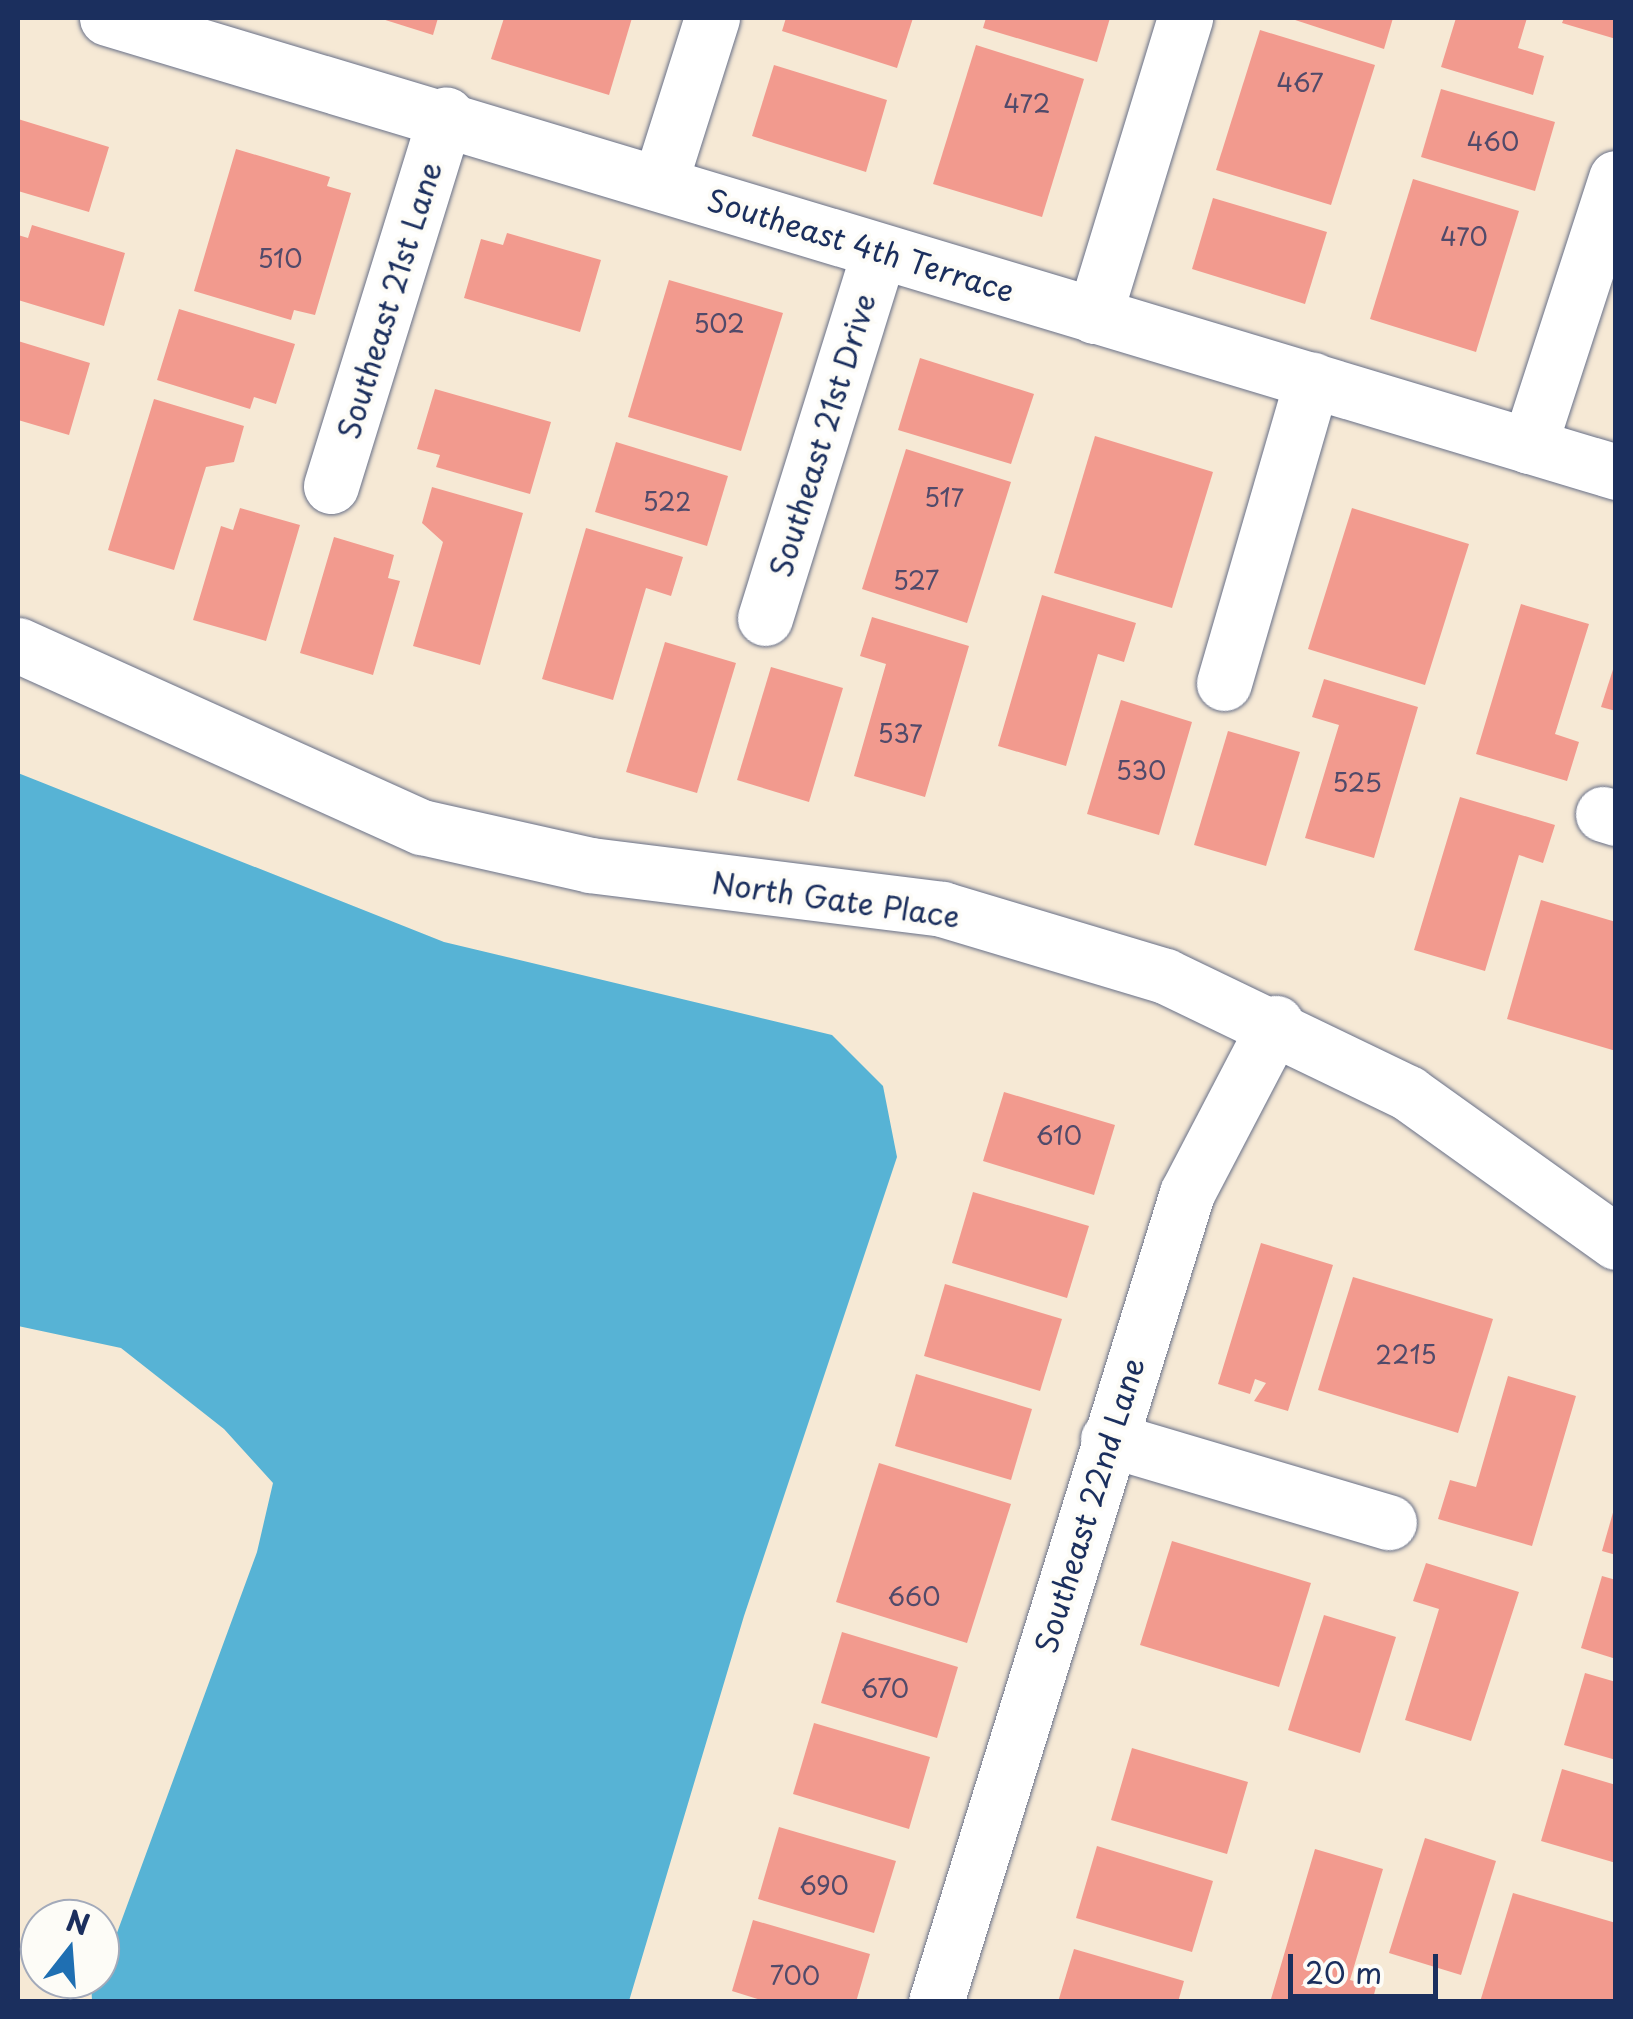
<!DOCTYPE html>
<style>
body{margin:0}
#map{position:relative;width:1633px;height:2019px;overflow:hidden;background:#f6e9d5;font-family:"Playpen Sans",sans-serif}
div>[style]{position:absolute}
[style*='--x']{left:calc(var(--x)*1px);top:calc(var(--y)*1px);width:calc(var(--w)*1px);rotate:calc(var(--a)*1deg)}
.water>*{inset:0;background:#57b3d5}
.building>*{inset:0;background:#f29a8e}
.roads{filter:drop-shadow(0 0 2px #687088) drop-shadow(0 0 2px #687088)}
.minor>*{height:55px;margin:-27.5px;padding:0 27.5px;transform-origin:27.5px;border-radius:27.5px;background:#fff}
span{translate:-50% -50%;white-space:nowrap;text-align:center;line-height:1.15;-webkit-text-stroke:8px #fdfcf7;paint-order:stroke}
.number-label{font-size:25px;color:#514a6a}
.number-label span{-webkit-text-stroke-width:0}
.street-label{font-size:30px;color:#1b2f5e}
.frame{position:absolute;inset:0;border:20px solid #1b2f5e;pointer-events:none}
.north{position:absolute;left:20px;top:1899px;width:100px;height:100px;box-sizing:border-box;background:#fdfcf7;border:2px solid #a3aaba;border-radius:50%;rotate:17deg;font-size:28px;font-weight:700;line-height:40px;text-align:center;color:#1b2f5e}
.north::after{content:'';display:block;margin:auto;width:35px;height:45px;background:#1f6fb2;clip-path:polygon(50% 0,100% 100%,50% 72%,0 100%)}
.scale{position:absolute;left:1288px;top:1954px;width:150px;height:45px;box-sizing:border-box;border:5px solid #1b2f5e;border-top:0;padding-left:12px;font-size:30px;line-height:35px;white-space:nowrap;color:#1b2f5e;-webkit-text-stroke:8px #fdfcf7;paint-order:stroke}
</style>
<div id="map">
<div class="water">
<i style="clip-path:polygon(18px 773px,444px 942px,832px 1035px,883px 1086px,897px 1157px,744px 1616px,629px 2001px,92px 2001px,91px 1980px,100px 1979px,257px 1552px,273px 1483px,224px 1429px,121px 1348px,18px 1326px)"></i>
</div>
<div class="building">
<i style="clip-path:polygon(379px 18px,438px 18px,433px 35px)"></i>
<i style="clip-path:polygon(504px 18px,632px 18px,609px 95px,491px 59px)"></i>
<i style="clip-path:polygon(786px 18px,913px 18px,897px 68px,782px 31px)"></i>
<i style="clip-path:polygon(986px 18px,1110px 18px,1097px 62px,983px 28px)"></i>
<i style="clip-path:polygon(1289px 18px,1393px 18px,1384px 49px)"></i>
<i style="clip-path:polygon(1456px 18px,1527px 18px,1518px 48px,1544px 56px,1533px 95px,1441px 67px)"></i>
<i style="clip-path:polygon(1564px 18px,1616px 18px,1616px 39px,1562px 23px)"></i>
<i style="clip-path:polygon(1260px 30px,1375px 65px,1331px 205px,1216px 170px)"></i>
<i style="clip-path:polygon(976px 45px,1084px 79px,1042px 217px,933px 184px)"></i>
<i style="clip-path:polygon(774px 65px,887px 100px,866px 172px,752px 136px)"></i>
<i style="clip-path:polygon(1441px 89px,1555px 122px,1535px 191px,1421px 157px)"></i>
<i style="clip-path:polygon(18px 119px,109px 147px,89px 212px,18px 191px)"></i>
<i style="clip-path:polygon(236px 149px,330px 177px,327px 186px,351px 193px,315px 315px,294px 310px,291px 320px,194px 291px)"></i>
<i style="clip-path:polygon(1413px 179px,1519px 211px,1476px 352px,1370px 319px)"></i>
<i style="clip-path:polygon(1213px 198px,1327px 232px,1305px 304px,1192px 269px)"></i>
<i style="clip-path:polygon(32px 225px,125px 253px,104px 326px,18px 300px,18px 235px,28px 238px)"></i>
<i style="clip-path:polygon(507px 233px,601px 260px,580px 332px,464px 298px,481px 239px,503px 245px)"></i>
<i style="clip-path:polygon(669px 280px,783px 313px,741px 451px,628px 417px)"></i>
<i style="clip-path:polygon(179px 309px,295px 344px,276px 404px,254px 397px,250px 409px,157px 380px)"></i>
<i style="clip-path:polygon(18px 341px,90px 363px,69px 435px,18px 420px)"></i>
<i style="clip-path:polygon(920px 358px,1034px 394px,1011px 464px,898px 430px)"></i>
<i style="clip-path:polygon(435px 389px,551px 422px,530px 494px,436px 467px,440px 455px,417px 449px)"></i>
<i style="clip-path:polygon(154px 399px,244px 426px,234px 462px,206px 467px,174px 570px,108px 550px)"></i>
<i style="clip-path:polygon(1095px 436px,1213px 472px,1172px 608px,1054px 573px)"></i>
<i style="clip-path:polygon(616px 442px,728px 476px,707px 546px,595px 512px)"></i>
<i style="clip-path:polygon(906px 449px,1011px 482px,967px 623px,862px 589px)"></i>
<i style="clip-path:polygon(432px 487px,523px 513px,480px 665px,413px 646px,443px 542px,422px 523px)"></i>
<i style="clip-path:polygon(240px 508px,300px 525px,266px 641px,193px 620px,221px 526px,233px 530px)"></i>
<i style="clip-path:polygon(1352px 508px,1469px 544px,1425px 685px,1308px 649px)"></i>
<i style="clip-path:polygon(586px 528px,683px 557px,671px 596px,646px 588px,613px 700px,542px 679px)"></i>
<i style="clip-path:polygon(334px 537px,394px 555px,388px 578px,400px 581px,373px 675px,300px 653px)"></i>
<i style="clip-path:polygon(1042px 595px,1136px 623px,1124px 662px,1098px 654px,1066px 766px,998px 746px)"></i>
<i style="clip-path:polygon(1521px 604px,1589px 624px,1555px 734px,1579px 742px,1567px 781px,1476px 754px)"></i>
<i style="clip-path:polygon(872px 617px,969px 646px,925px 797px,854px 776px,886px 664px,860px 656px)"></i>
<i style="clip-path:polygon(665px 642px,736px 663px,697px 793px,626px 772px)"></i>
<i style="clip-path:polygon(1616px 660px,1616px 711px,1601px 707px)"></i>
<i style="clip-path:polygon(771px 667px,843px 688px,809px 802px,737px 780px)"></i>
<i style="clip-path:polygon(1324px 679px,1418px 707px,1374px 858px,1305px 838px,1339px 725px,1312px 717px)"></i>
<i style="clip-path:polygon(1121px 700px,1192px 722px,1159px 835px,1087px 814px)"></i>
<i style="clip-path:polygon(1228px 731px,1300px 752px,1266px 866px,1194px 845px)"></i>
<i style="clip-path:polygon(1460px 797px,1555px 825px,1543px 863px,1519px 855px,1485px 971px,1414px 950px)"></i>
<i style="clip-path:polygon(1541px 900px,1616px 922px,1616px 1051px,1507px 1019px)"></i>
<i style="clip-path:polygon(1004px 1092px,1115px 1125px,1094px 1195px,983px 1161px)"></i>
<i style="clip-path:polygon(973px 1192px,1089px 1226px,1067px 1298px,952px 1263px)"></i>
<i style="clip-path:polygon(1261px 1243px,1333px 1265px,1288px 1411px,1254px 1401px,1266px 1383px,1255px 1379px,1250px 1394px,1218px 1384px)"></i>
<i style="clip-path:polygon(1353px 1277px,1493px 1319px,1458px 1433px,1318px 1390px)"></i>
<i style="clip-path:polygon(945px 1284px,1062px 1319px,1040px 1391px,924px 1356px)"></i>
<i style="clip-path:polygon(916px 1374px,1032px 1409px,1011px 1480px,895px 1446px)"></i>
<i style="clip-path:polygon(1508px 1376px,1576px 1396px,1532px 1546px,1438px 1519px,1450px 1480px,1476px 1487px)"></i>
<i style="clip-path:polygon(879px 1463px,1011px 1504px,967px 1643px,836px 1602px)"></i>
<i style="clip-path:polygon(1614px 1509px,1616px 1510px,1616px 1555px,1602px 1551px)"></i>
<i style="clip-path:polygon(1172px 1541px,1311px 1583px,1279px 1687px,1140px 1645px)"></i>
<i style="clip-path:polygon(1426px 1563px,1519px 1592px,1471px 1741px,1405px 1720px,1439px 1609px,1413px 1601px)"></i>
<i style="clip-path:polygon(1602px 1576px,1616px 1580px,1616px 1659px,1581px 1648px)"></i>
<i style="clip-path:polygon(1324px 1615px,1396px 1637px,1360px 1753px,1288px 1730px)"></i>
<i style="clip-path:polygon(842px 1632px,958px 1667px,937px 1738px,821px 1703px)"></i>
<i style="clip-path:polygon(1585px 1673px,1616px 1682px,1616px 1760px,1564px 1745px)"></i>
<i style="clip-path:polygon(814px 1723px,930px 1757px,909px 1829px,793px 1794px)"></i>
<i style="clip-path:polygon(1132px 1748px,1248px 1782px,1227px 1854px,1111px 1820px)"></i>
<i style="clip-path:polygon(1562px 1769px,1616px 1785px,1616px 1863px,1541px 1841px)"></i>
<i style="clip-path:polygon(779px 1827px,896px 1861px,874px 1933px,758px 1899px)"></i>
<i style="clip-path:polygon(1425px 1838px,1496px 1861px,1461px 1975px,1389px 1953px)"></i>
<i style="clip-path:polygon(1097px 1846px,1213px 1881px,1192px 1952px,1076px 1918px)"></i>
<i style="clip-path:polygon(1315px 1849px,1383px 1869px,1350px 1980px,1376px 1987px,1372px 2002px,1271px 1999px)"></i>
<i style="clip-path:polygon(1513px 1893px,1616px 1923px,1616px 2002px,1480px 2002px)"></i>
<i style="clip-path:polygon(753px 1920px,870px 1954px,856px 2002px,767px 2002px,732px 1991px)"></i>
<i style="clip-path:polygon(1074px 1949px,1184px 1981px,1178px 2002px,1058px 2002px)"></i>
</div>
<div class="roads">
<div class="minor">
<i style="--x:107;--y:18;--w:1576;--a:16.74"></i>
<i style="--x:660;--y:182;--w:172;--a:-72.4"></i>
<i style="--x:1094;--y:316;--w:312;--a:-73"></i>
<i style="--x:1529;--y:446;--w:282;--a:-72"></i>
<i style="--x:331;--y:486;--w:389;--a:-72.8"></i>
<i style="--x:765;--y:618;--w:384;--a:-72.7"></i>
<i style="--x:18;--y:645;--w:443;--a:24.3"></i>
<i style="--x:422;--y:827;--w:172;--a:12.7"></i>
<i style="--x:590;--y:865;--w:355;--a:7.1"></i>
<i style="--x:942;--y:909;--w:233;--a:16.7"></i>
<i style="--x:1165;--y:976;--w:270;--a:25.7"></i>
<i style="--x:1408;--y:1093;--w:256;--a:35.6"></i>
<i style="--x:1224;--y:683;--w:316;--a:-73.8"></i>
<i style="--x:1603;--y:814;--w:14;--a:17"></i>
<i style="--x:1108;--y:1439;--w:293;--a:16.5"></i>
<i style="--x:936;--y:2002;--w:847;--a:-72.76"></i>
<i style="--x:1187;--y:1193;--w:192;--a:-62.4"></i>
</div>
</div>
<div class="number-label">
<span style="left:1300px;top:82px">467</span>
<span style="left:1027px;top:103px">472</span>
<span style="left:1493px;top:141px">460</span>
<span style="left:1464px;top:236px">470</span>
<span style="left:280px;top:258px">510</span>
<span style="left:719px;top:323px">502</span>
<span style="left:944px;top:497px">517</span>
<span style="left:667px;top:501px">522</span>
<span style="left:916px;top:580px">527</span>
<span style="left:900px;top:733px">537</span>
<span style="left:1141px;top:770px">530</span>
<span style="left:1357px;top:782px">525</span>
<span style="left:1059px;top:1135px">610</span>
<span style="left:1406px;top:1354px">2215</span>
<span style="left:914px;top:1596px">660</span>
<span style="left:885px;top:1688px">670</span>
<span style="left:824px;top:1885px">690</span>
<span style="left:795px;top:1975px">700</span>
</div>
<div class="street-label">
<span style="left:861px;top:245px;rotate:17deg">Southeast 4th Terrace</span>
<span style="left:389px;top:300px;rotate:-73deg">Southeast 21st Lane</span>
<span style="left:822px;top:435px;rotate:-73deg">Southeast 21st Drive</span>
<span style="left:836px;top:899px;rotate:8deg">North Gate Place</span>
<span style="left:1089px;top:1505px;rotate:-73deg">Southeast 22nd Lane</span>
</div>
<div class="frame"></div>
<div class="north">N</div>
<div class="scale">20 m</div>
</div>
